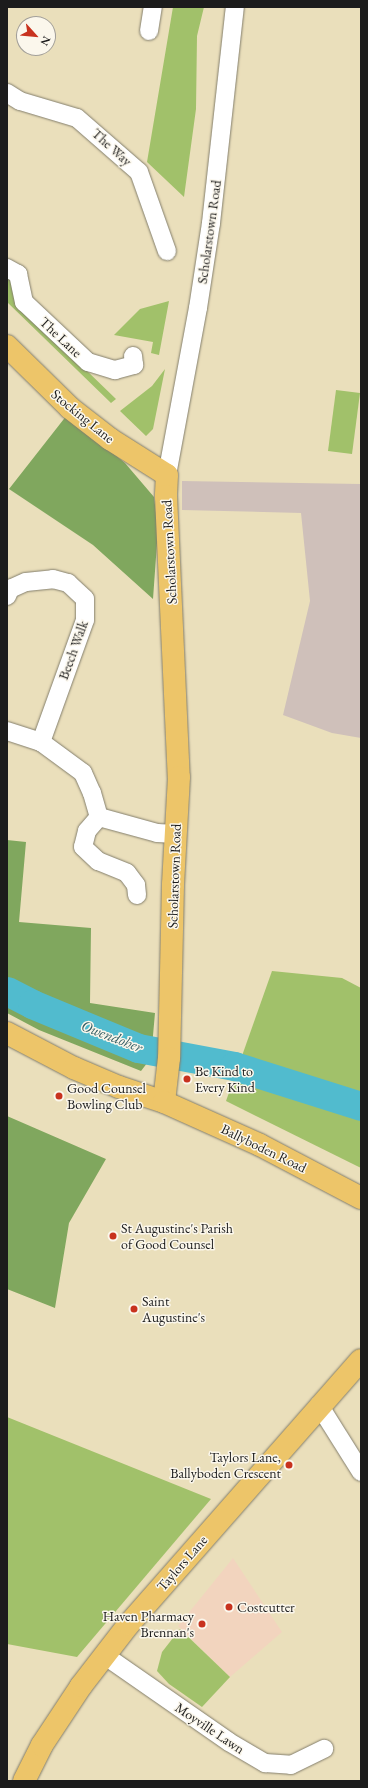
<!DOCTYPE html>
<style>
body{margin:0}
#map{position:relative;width:368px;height:1788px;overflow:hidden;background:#eadfbb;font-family:"EB Garamond",serif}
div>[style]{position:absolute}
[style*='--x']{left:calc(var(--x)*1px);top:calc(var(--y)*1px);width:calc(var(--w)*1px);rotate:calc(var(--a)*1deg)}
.built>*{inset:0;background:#f2d4be}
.industrial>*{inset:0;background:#cfc0ba}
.green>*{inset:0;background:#a1c16a}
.forest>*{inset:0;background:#80a75e}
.river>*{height:29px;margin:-14.5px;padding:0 14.5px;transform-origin:14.5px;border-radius:14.5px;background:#51bbce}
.roads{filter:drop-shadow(0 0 1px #837e6c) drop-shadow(0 0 1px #837e6c)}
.minor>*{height:18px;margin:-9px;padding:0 9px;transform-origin:9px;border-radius:9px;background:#fff}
.major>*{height:22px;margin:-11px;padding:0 11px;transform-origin:11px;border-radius:11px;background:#edc569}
.dots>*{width:11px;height:11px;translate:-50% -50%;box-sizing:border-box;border:2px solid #fbf7ec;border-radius:50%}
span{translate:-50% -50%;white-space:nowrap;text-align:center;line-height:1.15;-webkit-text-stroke:3px #fbf7ec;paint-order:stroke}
.street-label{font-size:14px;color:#1c1c1c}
.poi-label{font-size:14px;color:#1c1c1c}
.left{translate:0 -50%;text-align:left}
.right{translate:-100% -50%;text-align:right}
.water-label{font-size:15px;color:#315c63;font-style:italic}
.frame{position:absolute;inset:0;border:8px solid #1c1c1c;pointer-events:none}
.north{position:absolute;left:16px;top:16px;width:40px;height:40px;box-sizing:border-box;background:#fbf7ec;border:1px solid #a29f99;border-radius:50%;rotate:117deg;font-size:11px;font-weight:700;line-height:16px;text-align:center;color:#1c1c1c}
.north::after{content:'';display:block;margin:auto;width:14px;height:18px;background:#c8321e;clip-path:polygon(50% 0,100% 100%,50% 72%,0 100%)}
</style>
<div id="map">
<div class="built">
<i style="clip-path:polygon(233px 1558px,282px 1632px,230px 1677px,178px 1626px)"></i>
</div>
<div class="industrial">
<i style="clip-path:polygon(182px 481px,361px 484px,361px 738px,332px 733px,283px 715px,310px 601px,301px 513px,182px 510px)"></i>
</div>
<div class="green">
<i style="clip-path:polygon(173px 7px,204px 7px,197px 36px,196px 109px,184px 197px,147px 162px)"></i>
<i style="clip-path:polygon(7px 273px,13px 276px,19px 305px,116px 399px,111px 403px,7px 302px)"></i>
<i style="clip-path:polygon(169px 301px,159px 355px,151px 353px,153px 342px,114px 335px,140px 309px)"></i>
<i style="clip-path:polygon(165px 369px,153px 429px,146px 436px,120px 411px,152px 386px)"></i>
<i style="clip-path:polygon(336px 390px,360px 393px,352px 454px,328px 451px)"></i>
<i style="clip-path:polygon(272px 971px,342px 978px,361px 988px,361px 1168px,226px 1101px)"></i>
<i style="clip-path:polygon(7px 1417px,211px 1499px,77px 1657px,7px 1644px)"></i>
<i style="clip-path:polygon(180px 1629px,230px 1677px,202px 1707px,169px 1684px,157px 1671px,162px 1652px)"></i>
</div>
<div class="forest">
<i style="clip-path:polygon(67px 415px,125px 463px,154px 497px,158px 529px,153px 599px,93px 545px,9px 489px)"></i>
<i style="clip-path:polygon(7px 840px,26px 842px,19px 922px,91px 928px,90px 1003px,155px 1013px,151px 1058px,141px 1071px,39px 1030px,7px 1013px)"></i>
<i style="clip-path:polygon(7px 1116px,106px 1159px,69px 1223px,55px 1308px,7px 1289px)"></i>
</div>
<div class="river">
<i style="--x:7;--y:991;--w:28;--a:27"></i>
<i style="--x:32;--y:1004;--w:115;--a:22.5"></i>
<i style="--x:138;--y:1048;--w:98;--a:10.6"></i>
<i style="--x:234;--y:1066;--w:133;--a:17.5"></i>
</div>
<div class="roads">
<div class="minor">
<i style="--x:149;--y:31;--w:24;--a:-81"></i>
<i style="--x:7;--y:93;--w:15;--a:32"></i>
<i style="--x:20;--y:101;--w:59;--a:16.6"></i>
<i style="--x:77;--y:118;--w:82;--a:41.1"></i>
<i style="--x:139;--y:172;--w:84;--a:70.5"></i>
<i style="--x:7;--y:268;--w:13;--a:29"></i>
<i style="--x:18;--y:274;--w:29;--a:78"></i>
<i style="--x:24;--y:302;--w:88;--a:43.2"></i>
<i style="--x:88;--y:362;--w:28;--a:17"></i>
<i style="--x:115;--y:370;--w:20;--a:-15"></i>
<i style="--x:134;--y:365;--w:9;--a:-96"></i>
<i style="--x:167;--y:475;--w:170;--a:-79.5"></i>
<i style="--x:198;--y:308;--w:86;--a:-81.3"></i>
<i style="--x:211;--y:223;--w:217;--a:-83.7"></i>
<i style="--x:7;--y:596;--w:8;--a:-67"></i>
<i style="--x:10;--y:589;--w:17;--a:-24"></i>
<i style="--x:26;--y:582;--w:27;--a:-6"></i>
<i style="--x:53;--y:579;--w:16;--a:15"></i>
<i style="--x:68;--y:583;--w:23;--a:43"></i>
<i style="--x:85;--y:599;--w:21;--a:90"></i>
<i style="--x:85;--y:620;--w:130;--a:109.8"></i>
<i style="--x:7;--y:731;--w:36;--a:18"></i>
<i style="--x:41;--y:742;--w:52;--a:36.4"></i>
<i style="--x:83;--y:773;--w:22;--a:66"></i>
<i style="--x:92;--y:793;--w:25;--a:74"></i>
<i style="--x:99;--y:817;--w:60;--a:15.4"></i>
<i style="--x:157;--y:833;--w:19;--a:3"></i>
<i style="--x:99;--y:817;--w:18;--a:131"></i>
<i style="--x:87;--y:831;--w:16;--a:104"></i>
<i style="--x:83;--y:847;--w:21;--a:43"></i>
<i style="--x:98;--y:861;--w:31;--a:22"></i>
<i style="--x:127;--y:873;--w:15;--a:53"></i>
<i style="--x:136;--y:885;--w:10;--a:84"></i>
<i style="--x:319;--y:1405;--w:79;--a:57.9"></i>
<i style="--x:104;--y:1655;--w:152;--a:34.8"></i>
<i style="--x:229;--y:1742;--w:42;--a:30.3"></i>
<i style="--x:265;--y:1763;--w:26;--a:4"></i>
<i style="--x:291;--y:1765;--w:37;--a:-26"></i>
</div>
<div class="major">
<i style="--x:7;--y:346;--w:88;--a:44.5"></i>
<i style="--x:70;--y:408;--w:51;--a:37.8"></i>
<i style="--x:110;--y:439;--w:67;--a:32.3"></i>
<i style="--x:167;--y:475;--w:21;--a:93"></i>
<i style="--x:166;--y:496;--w:281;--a:87.4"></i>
<i style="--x:179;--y:777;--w:108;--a:93.2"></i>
<i style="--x:173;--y:885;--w:173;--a:91.3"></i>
<i style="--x:169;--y:1058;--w:44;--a:96.5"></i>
<i style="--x:7;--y:1033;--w:76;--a:27.6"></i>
<i style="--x:74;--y:1068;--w:49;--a:22.9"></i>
<i style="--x:119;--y:1087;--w:47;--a:18.4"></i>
<i style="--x:164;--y:1102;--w:105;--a:24.1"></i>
<i style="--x:260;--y:1145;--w:114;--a:27.7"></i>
<i style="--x:24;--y:1781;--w:40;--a:-63.4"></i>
<i style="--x:42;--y:1745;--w:71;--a:-56.5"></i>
<i style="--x:81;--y:1686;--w:78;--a:-52.3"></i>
<i style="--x:129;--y:1624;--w:351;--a:-48.7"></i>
</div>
</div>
<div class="dots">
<i style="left:187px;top:1079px;background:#c8321e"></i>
<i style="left:59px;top:1096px;background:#c8321e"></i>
<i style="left:113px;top:1236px;background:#c8321e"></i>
<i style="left:134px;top:1309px;background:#c8321e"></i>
<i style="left:289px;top:1465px;background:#c8321e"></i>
<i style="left:229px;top:1607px;background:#c8321e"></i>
<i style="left:202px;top:1624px;background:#c8321e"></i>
</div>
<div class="street-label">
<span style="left:112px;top:147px;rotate:42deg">The Way</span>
<span style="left:209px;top:232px;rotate:-82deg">Scholarstown Road</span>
<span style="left:61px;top:337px;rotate:43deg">The Lane</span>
<span style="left:83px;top:416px;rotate:39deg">Stocking Lane</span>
<span style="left:169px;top:552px;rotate:-93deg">Scholarstown Road</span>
<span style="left:73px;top:650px;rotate:-70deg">Beech Walk</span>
<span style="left:174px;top:876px;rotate:-88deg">Scholarstown Road</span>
<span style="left:264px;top:1148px;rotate:26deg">Ballyboden Road</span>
<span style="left:182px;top:1563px;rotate:-49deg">Taylors Lane</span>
<span style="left:210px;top:1728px;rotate:34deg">Moyville Lawn</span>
</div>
<div class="poi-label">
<span class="left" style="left:195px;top:1079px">Be Kind to<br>Every Kind</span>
<span class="left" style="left:67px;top:1096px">Good Counsel<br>Bowling Club</span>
<span class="left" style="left:121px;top:1236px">St Augustine's Parish<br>of Good Counsel</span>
<span class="left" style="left:142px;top:1309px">Saint<br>Augustine's</span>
<span class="right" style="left:281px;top:1465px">Taylors Lane,<br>Ballyboden Crescent</span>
<span class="left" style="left:237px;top:1607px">Costcutter</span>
<span class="right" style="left:194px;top:1624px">Haven Pharmacy<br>Brennan's</span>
</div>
<div class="water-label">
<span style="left:112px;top:1036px;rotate:21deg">Owendoher</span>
</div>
<div class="frame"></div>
<div class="north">N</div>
</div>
